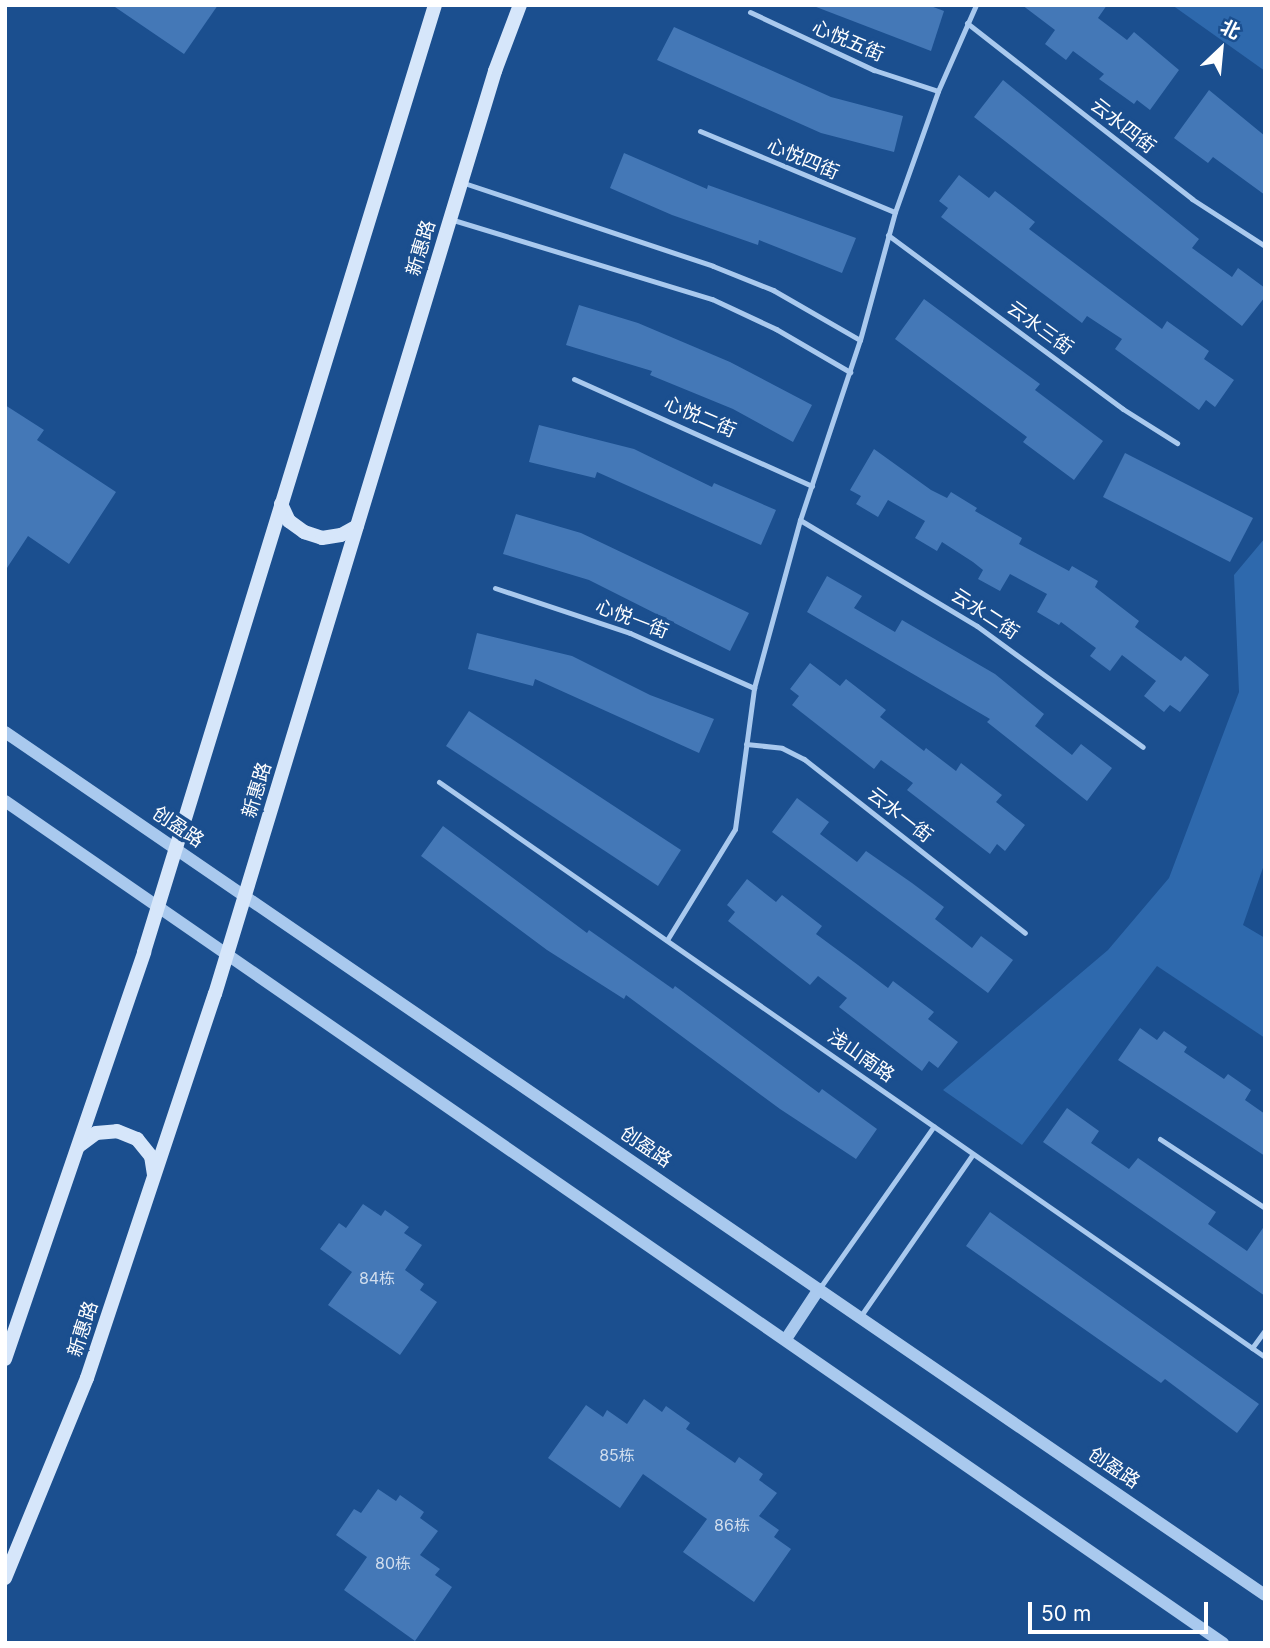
<!DOCTYPE html>
<meta charset="utf-8">
<style>
body{margin:0}
#map{position:relative;width:1270px;height:1648px;overflow:hidden;background:#1b4f8f;font-family:Inter,"Noto Sans SC",sans-serif}
div>[style]{position:absolute}
[style*='--x']{left:calc(var(--x)*1px);top:calc(var(--y)*1px);width:calc(var(--w)*1px);rotate:calc(var(--a)*1deg)}
.green>*{inset:0;background:#2e69ad}
.building>*{inset:0;background:#4478b7}
.service>*{height:5px;margin:-2.5px;padding:0 2.5px;transform-origin:2.5px;border-radius:2.5px;background:#a9c9ee}
.tertiary>*{height:12px;margin:-6px;padding:0 6px;transform-origin:6px;border-radius:6px;background:#a9c9ee}
.secondary>*{height:14px;margin:-7px;padding:0 7px;transform-origin:7px;border-radius:7px;background:#d6e6fa}
span{translate:-50% -50%;white-space:nowrap;text-align:center;line-height:1.15;-webkit-text-stroke:7px #1b4f8f;paint-order:stroke}
.number-label{font-size:16px;color:#d0dded}
.number-label span{-webkit-text-stroke-width:0}
.street-label{font-size:19px;color:#fff}
.frame{position:absolute;inset:0;border:7px solid #fff;pointer-events:none}
.north{position:absolute;left:1186px;top:14px;width:70px;height:70px;-webkit-text-stroke:5px #1b4f8f;paint-order:stroke;rotate:26deg;font-size:19px;font-weight:700;line-height:28px;text-align:center;color:#fff}
.north::after{content:'';display:block;margin:auto;width:24px;height:32px;background:#fff;clip-path:polygon(50% 0,100% 100%,50% 72%,0 100%)}
.scale{position:absolute;left:1028px;top:1602px;width:180px;height:32px;box-sizing:border-box;border:4px solid #fff;border-top:0;padding-left:9px;font-size:21px;line-height:24px;white-space:nowrap;color:#fff;-webkit-text-stroke:5px #1b4f8f;paint-order:stroke}
</style>
<div id="map">
<div class="green">
<i style="clip-path:polygon(1172px 5px,1265px 5px,1265px 71px)"></i>
<i style="clip-path:polygon(1265px 538px,1265px 862px,1243px 925px,1265px 938px,1265px 1038px,1157px 966px,1022px 1145px,943px 1090px,1108px 950px,1169px 878px,1239px 692px,1234px 575px)"></i>
</div>
<div class="building">
<i style="clip-path:polygon(112px 5px,218px 5px,184px 54px)"></i>
<i style="clip-path:polygon(811px 5px,928px 5px,944px 11px,931px 51px)"></i>
<i style="clip-path:polygon(1022px 5px,1107px 5px,1098px 18px,1127px 40px,1134px 32px,1179px 70px,1150px 110px,1137px 100px,1134px 104px,1099px 79px,1104px 74px,1073px 51px,1066px 60px,1045px 44px,1055px 30px)"></i>
<i style="clip-path:polygon(674px 27px,831px 97px,903px 116px,894px 152px,821px 133px,657px 60px)"></i>
<i style="clip-path:polygon(1003px 80px,1199px 239px,1192px 248px,1232px 277px,1238px 268px,1265px 288px,1265px 297px,1242px 326px,974px 117px)"></i>
<i style="clip-path:polygon(1209px 90px,1265px 136px,1265px 195px,1213px 157px,1208px 163px,1174px 138px)"></i>
<i style="clip-path:polygon(624px 153px,707px 189px,708px 185px,856px 238px,842px 273px,759px 240px,758px 245px,672px 215px,610px 188px)"></i>
<i style="clip-path:polygon(959px 175px,989px 198px,995px 191px,1035px 222px,1029px 229px,1162px 329px,1167px 321px,1209px 351px,1204px 359px,1234px 380px,1215px 407px,1206px 400px,1199px 410px,1115px 349px,1122px 339px,1087px 316px,1082px 323px,941px 217px,948px 208px,939px 201px)"></i>
<i style="clip-path:polygon(924px 299px,1040px 384px,1035px 390px,1103px 441px,1074px 480px,1023px 442px,1027px 437px,895px 339px)"></i>
<i style="clip-path:polygon(579px 305px,638px 323px,730px 362px,812px 405px,793px 442px,733px 409px,650px 375px,652px 371px,566px 345px)"></i>
<i style="clip-path:polygon(5px 405px,44px 430px,37px 440px,116px 492px,69px 564px,28px 536px,5px 571px)"></i>
<i style="clip-path:polygon(539px 425px,634px 449px,712px 487px,714px 483px,776px 510px,761px 545px,597px 472px,595px 478px,529px 462px)"></i>
<i style="clip-path:polygon(874px 449px,931px 490px,947px 498px,951px 492px,977px 508px,975px 511px,1022px 538px,1019px 544px,1069px 571px,1072px 566px,1098px 581px,1095px 587px,1139px 621px,1135px 627px,1181px 661px,1185px 656px,1209px 675px,1180px 712px,1170px 705px,1164px 712px,1144px 696px,1156px 681px,1122px 655px,1110px 671px,1090px 656px,1096px 648px,1061px 622px,1059px 625px,1037px 612px,1047px 594px,1010px 574px,1000px 591px,978px 579px,983px 570px,973px 562px,942px 542px,937px 551px,915px 538px,925px 521px,888px 500px,878px 517px,856px 504px,861px 496px,850px 490px)"></i>
<i style="clip-path:polygon(1125px 453px,1253px 518px,1230px 562px,1103px 497px)"></i>
<i style="clip-path:polygon(516px 514px,581px 533px,749px 613px,730px 651px,589px 580px,503px 554px)"></i>
<i style="clip-path:polygon(827px 576px,862px 596px,854px 608px,895px 632px,902px 620px,995px 674px,1044px 714px,1035px 726px,1072px 755px,1081px 744px,1112px 768px,1087px 801px,987px 722px,990px 719px,807px 612px)"></i>
<i style="clip-path:polygon(477px 633px,572px 656px,650px 695px,714px 719px,699px 753px,535px 679px,533px 686px,468px 669px)"></i>
<i style="clip-path:polygon(810px 663px,840px 686px,846px 679px,886px 710px,880px 717px,924px 751px,926px 748px,956px 771px,961px 763px,1002px 795px,996px 802px,1025px 825px,1005px 851px,997px 844px,990px 854px,907px 790px,913px 783px,881px 760px,874px 769px,792px 705px,799px 696px,790px 689px)"></i>
<i style="clip-path:polygon(469px 711px,681px 850px,658px 886px,446px 746px)"></i>
<i style="clip-path:polygon(797px 798px,829px 822px,820px 834px,857px 862px,866px 851px,912px 883px,944px 907px,935px 919px,972px 948px,981px 936px,1013px 960px,988px 993px,772px 832px)"></i>
<i style="clip-path:polygon(443px 826px,587px 933px,589px 930px,673px 989px,675px 986px,819px 1093px,822px 1089px,877px 1129px,856px 1159px,780px 1109px,626px 995px,624px 999px,547px 950px,421px 856px)"></i>
<i style="clip-path:polygon(747px 879px,776px 902px,782px 895px,822px 926px,816px 934px,858px 965px,888px 988px,893px 981px,934px 1012px,928px 1019px,958px 1042px,938px 1068px,929px 1061px,922px 1071px,839px 1007px,847px 998px,818px 976px,810px 985px,728px 921px,735px 912px,727px 905px)"></i>
<i style="clip-path:polygon(1140px 1028px,1157px 1040px,1164px 1031px,1187px 1047px,1184px 1052px,1224px 1079px,1228px 1074px,1251px 1090px,1245px 1100px,1265px 1114px,1265px 1156px,1118px 1060px)"></i>
<i style="clip-path:polygon(1067px 1108px,1099px 1131px,1091px 1143px,1129px 1169px,1138px 1158px,1216px 1212px,1208px 1224px,1247px 1251px,1265px 1225px,1265px 1296px,1043px 1142px)"></i>
<i style="clip-path:polygon(363px 1204px,381px 1216px,385px 1210px,409px 1227px,404px 1233px,422px 1245px,405px 1270px,424px 1284px,420px 1290px,437px 1302px,400px 1355px,328px 1305px,352px 1272px,320px 1249px,339px 1223px,346px 1228px)"></i>
<i style="clip-path:polygon(990px 1212px,1259px 1404px,1237px 1433px,1165px 1379px,1161px 1383px,966px 1246px)"></i>
<i style="clip-path:polygon(644px 1399px,662px 1412px,666px 1406px,690px 1423px,686px 1429px,735px 1463px,739px 1457px,763px 1474px,759px 1480px,777px 1493px,759px 1516px,779px 1530px,774px 1537px,791px 1549px,754px 1602px,683px 1552px,707px 1519px,643px 1474px,620px 1508px,548px 1458px,586px 1405px,603px 1417px,607px 1410px,627px 1424px)"></i>
<i style="clip-path:polygon(378px 1489px,396px 1501px,400px 1495px,424px 1512px,420px 1518px,438px 1531px,420px 1555px,440px 1569px,435px 1575px,452px 1587px,415px 1641px,344px 1590px,367px 1557px,336px 1535px,354px 1509px,361px 1513px)"></i>
</div>
<div class="service">
<i style="--x:750;--y:12;--w:137;--a:25.1"></i>
<i style="--x:874;--y:70;--w:67;--a:18.2"></i>
<i style="--x:967;--y:23;--w:286;--a:38"></i>
<i style="--x:1192;--y:199;--w:87;--a:32.8"></i>
<i style="--x:700;--y:131;--w:211;--a:22.6"></i>
<i style="--x:464;--y:183;--w:262;--a:18.4"></i>
<i style="--x:713;--y:266;--w:65;--a:21.8"></i>
<i style="--x:773;--y:290;--w:100;--a:29.9"></i>
<i style="--x:450;--y:219;--w:274;--a:17"></i>
<i style="--x:712;--y:299;--w:71;--a:25.1"></i>
<i style="--x:776;--y:329;--w:86;--a:30.2"></i>
<i style="--x:888;--y:235;--w:292;--a:36.5"></i>
<i style="--x:1123;--y:409;--w:64;--a:32.2"></i>
<i style="--x:574;--y:379;--w:261;--a:24.2"></i>
<i style="--x:800;--y:520;--w:206;--a:30.9"></i>
<i style="--x:977;--y:626;--w:205;--a:36.1"></i>
<i style="--x:495;--y:588;--w:142;--a:18.4"></i>
<i style="--x:630;--y:633;--w:136;--a:23.9"></i>
<i style="--x:746;--y:744;--w:36;--a:6"></i>
<i style="--x:782;--y:748;--w:25;--a:27"></i>
<i style="--x:804;--y:759;--w:281;--a:38.2"></i>
<i style="--x:439;--y:782;--w:1006;--a:34.84"></i>
<i style="--x:667;--y:940;--w:130;--a:-58.5"></i>
<i style="--x:735;--y:829;--w:142;--a:-82.3"></i>
<i style="--x:754;--y:688;--w:174;--a:-74.7"></i>
<i style="--x:800;--y:520;--w:190;--a:-71.6"></i>
<i style="--x:860;--y:340;--w:133;--a:-74.7"></i>
<i style="--x:895;--y:212;--w:128;--a:-70.4"></i>
<i style="--x:938;--y:91;--w:94;--a:-66.2"></i>
<i style="--x:1160;--y:1139;--w:126;--a:33.3"></i>
<i style="--x:819;--y:1289;--w:199;--a:-54.8"></i>
<i style="--x:860;--y:1317;--w:198;--a:-55.3"></i>
<i style="--x:1252;--y:1348;--w:22;--a:-54"></i>
</div>
<div class="tertiary">
<i style="--x:5;--y:732;--w:1527;--a:34.41"></i>
<i style="--x:5;--y:801;--w:1481;--a:34.66"></i>
<i style="--x:786;--y:1339;--w:60;--a:-56.6"></i>
</div>
<div class="secondary">
<i style="--x:281;--y:504;--w:19;--a:65"></i>
<i style="--x:289;--y:521;--w:19;--a:36"></i>
<i style="--x:304;--y:532;--w:19;--a:18"></i>
<i style="--x:322;--y:538;--w:19;--a:-9"></i>
<i style="--x:341;--y:535;--w:18;--a:-29"></i>
<i style="--x:79;--y:1146;--w:21;--a:-37"></i>
<i style="--x:96;--y:1133;--w:21;--a:-5"></i>
<i style="--x:117;--y:1131;--w:22;--a:22"></i>
<i style="--x:137;--y:1139;--w:22;--a:51"></i>
<i style="--x:151;--y:1156;--w:19;--a:81"></i>
<i style="--x:5;--y:1359;--w:430;--a:-71.1"></i>
<i style="--x:144;--y:952;--w:991;--a:-72.92"></i>
<i style="--x:5;--y:1578;--w:216;--a:-67.7"></i>
<i style="--x:87;--y:1378;--w:405;--a:-71.6"></i>
<i style="--x:215;--y:994;--w:965;--a:-73.12"></i>
<i style="--x:495;--y:71;--w:71;--a:-69.3"></i>
</div>
<div class="number-label">
<span style="left:377px;top:1278px">84栋</span>
<span style="left:617px;top:1455px">85栋</span>
<span style="left:732px;top:1525px">86栋</span>
<span style="left:393px;top:1563px">80栋</span>
</div>
<div class="street-label">
<span style="left:848px;top:41px;rotate:23deg">心悦五街</span>
<span style="left:1123px;top:126px;rotate:38deg">云水四街</span>
<span style="left:803px;top:159px;rotate:23deg">心悦四街</span>
<span style="left:421px;top:248px;rotate:-73deg">新惠路</span>
<span style="left:1040px;top:328px;rotate:36deg">云水三街</span>
<span style="left:700px;top:417px;rotate:23deg">心悦二街</span>
<span style="left:985px;top:614px;rotate:33deg">云水二街</span>
<span style="left:632px;top:619px;rotate:21deg">心悦一街</span>
<span style="left:257px;top:790px;rotate:-73deg">新惠路</span>
<span style="left:900px;top:815px;rotate:38deg">云水一街</span>
<span style="left:178px;top:827px;rotate:34deg">创盈路</span>
<span style="left:861px;top:1056px;rotate:35deg">浅山南路</span>
<span style="left:646px;top:1147px;rotate:34deg">创盈路</span>
<span style="left:83px;top:1329px;rotate:-72deg">新惠路</span>
<span style="left:1114px;top:1468px;rotate:34deg">创盈路</span>
</div>
<div class="frame"></div>
<div class="north">北</div>
<div class="scale">50 m</div>
</div>
